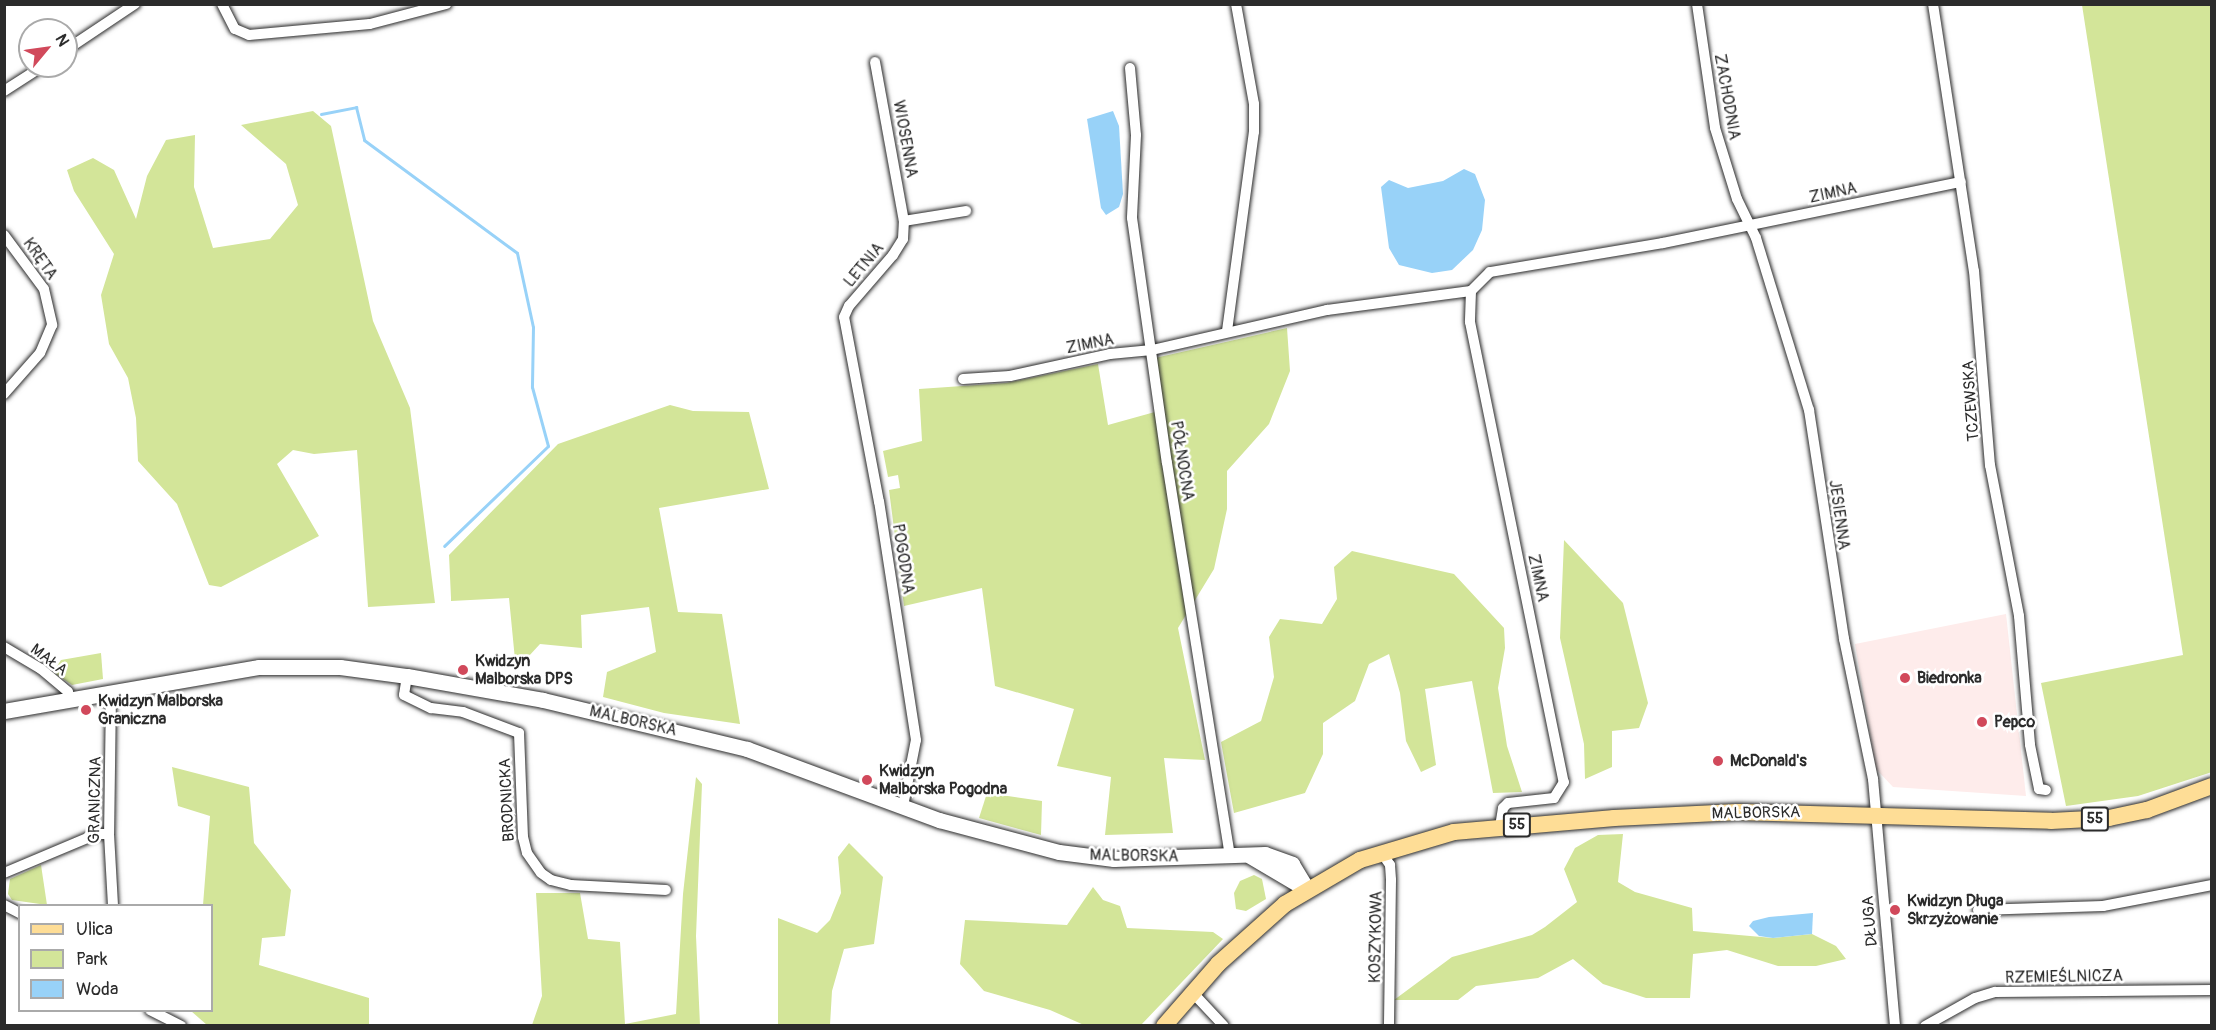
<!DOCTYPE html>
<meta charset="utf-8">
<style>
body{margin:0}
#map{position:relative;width:2216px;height:1030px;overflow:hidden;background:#fff;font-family:Pangolin,sans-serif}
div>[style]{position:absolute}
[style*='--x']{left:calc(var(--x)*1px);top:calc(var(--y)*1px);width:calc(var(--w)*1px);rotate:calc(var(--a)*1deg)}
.built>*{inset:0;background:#feeceb}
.green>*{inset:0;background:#d3e599}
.water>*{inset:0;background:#98d2f8}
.stream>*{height:3px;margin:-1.5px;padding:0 1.5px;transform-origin:1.5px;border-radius:1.5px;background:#98d2f8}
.roads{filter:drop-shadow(0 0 2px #2b2b2b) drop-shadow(0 0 2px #2b2b2b)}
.street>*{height:10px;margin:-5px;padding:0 5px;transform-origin:5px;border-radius:5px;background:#fff}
.secondary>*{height:15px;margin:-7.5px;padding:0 7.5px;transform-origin:7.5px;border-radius:7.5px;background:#fff}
.primary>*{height:16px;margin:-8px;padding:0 8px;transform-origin:8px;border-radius:8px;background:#fedd96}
.dots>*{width:16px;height:16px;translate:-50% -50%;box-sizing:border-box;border:3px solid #fff;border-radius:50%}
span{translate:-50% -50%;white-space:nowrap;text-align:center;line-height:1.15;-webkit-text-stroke:5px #fff;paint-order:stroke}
.shield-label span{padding:2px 4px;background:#fff;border:2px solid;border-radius:4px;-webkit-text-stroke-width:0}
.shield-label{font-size:15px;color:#2b2b2b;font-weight:700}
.street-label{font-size:16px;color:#2b2b2b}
.poi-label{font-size:16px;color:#2b2b2b;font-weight:700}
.left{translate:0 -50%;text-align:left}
.frame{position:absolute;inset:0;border:6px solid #2b2b2b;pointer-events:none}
.legend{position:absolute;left:18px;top:904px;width:195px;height:108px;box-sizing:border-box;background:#fff;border:2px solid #aaa;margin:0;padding:8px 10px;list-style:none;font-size:18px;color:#2b2b2b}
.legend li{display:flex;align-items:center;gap:12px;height:30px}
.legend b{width:30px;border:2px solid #aaa}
.north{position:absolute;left:18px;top:18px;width:60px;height:60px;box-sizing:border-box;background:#fff;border:2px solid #aaa;border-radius:50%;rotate:61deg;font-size:16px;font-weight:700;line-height:24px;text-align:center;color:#2b2b2b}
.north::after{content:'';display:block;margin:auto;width:21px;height:27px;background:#d1495b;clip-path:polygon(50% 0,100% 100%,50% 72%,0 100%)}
</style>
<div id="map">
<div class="built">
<i style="clip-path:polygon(2006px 614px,2026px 796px,1893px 787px,1876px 769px,1855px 644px)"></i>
</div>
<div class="green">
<i style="clip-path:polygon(2082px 5px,2211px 5px,2212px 772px,2138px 796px,2066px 806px,2041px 683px,2183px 655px)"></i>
<i style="clip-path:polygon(313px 111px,331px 126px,373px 321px,410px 408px,435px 603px,368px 607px,357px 450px,314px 454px,293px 450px,277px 464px,319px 536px,221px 587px,209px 585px,177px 504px,138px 461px,136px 418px,128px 378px,109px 344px,101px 295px,114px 254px,74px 191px,67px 170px,93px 158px,114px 170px,136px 219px,147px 176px,166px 140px,195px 135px,194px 187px,213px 248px,270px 239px,298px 205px,286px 164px,241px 125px)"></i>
<i style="clip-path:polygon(1287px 328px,1290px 371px,1269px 424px,1227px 471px,1227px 509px,1214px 569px,1178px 628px,1205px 760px,1164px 758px,1173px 833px,1105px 835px,1111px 777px,1057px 766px,1074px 709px,995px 686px,982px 588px,904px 606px,889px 490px,900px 488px,898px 475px,888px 477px,883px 451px,922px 441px,919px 389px,1006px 383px,1098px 364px,1108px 425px,1162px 410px,1155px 358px)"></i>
<i style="clip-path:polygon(670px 405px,693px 411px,749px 412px,769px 489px,659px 508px,678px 612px,722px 614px,740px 724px,664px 713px,603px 697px,607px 672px,656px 652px,649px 607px,581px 615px,582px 648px,540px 644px,516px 670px,509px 598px,451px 601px,451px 598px,449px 555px,558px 444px)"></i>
<i style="clip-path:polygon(1564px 540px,1623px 603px,1648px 703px,1639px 728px,1612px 731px,1612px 767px,1585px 779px,1584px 744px,1560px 638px)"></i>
<i style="clip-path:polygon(1352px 551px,1454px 574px,1504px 628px,1505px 648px,1498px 688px,1507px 746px,1522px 792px,1493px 793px,1472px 681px,1425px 689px,1436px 765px,1421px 772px,1406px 741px,1400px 693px,1389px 654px,1369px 664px,1355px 701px,1323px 723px,1323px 754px,1305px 793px,1234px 813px,1221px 742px,1261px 721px,1274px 677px,1269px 637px,1280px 619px,1322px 624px,1337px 599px,1334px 567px)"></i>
<i style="clip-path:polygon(101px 653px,103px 679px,72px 685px,53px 672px,61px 660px)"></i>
<i style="clip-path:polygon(172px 767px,249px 787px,254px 843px,291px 890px,285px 936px,262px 938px,259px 965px,369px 998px,369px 1025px,207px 1025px,191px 1011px,212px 1010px,212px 906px,203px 905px,210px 816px,178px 806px)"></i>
<i style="clip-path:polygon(696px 777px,702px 784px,696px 936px,700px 1025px,532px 1025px,542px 996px,536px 893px,580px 893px,588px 939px,620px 942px,625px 1024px,676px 1014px,683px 894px)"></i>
<i style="clip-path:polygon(987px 793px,1042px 801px,1041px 835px,979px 818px)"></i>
<i style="clip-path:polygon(1623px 834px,1618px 882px,1635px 892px,1692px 908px,1693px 931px,1773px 938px,1812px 934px,1836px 946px,1846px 959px,1816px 966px,1778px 966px,1727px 950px,1693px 954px,1690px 998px,1646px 998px,1603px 984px,1573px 959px,1538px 978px,1476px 986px,1458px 1000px,1394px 1000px,1452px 957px,1532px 935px,1545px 927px,1577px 902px,1564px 869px,1575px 848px,1598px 835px)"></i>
<i style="clip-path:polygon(849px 843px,883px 877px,874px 944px,844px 949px,832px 991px,830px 1025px,778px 1025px,778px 918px,817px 933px,830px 920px,841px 893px,838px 857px)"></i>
<i style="clip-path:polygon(41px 865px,47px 905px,12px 900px,8px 894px,10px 879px)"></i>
<i style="clip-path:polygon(1254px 875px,1262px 879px,1266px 899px,1246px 911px,1236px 909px,1234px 893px,1240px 881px)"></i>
<i style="clip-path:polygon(1093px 887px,1103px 900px,1120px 906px,1127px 928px,1213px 932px,1223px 939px,1141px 1025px,1084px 1025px,1050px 1010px,984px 991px,960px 964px,965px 920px,1067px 925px)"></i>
</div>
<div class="water">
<i style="clip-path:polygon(1113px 111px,1119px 126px,1123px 194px,1119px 207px,1106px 215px,1101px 208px,1087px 119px)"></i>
<i style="clip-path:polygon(1464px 169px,1475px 174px,1485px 200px,1482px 230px,1473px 250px,1452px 270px,1432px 273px,1399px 265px,1389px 248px,1381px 187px,1389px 180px,1408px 188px,1443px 181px)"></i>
<i style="clip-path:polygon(1813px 913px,1812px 934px,1773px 938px,1759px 936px,1749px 926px,1753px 921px,1769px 917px)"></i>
</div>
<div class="stream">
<i style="--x:321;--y:114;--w:36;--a:-11"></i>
<i style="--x:356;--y:107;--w:34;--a:76"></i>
<i style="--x:364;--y:140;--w:190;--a:36.4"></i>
<i style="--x:517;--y:253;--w:76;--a:77.8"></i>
<i style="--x:533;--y:327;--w:60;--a:91"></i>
<i style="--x:532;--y:387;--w:61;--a:74.8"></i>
<i style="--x:548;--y:446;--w:144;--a:136.1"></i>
</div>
<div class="roads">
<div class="street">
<i style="--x:222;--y:4;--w:28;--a:63"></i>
<i style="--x:235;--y:29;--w:15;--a:23"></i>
<i style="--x:249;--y:35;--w:121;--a:-5.2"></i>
<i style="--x:370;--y:24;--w:79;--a:-14.7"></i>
<i style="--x:1697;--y:4;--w:125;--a:81.7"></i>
<i style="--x:1715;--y:128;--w:74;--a:72.8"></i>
<i style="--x:1737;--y:199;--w:43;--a:64"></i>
<i style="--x:1756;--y:238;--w:180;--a:72.9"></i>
<i style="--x:1809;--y:410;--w:232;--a:81.3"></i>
<i style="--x:1844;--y:639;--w:143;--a:78.3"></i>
<i style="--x:1873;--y:779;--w:248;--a:84.9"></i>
<i style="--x:1933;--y:4;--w:270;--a:81.3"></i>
<i style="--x:1974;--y:271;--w:195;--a:85.3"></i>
<i style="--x:1990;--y:465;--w:154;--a:79.1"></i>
<i style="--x:2019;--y:616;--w:129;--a:85.1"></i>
<i style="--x:2030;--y:745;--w:45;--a:78.4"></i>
<i style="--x:2039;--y:789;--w:7;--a:8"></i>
<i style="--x:66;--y:50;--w:83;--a:-33.7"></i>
<i style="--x:875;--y:62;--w:162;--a:79.7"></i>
<i style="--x:1130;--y:68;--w:67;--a:84.9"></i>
<i style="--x:1136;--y:135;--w:83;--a:92.8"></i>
<i style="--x:1132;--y:218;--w:247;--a:81.9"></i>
<i style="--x:1167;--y:463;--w:399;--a:80.9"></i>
<i style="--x:4;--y:91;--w:46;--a:-32.7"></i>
<i style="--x:4;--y:235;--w:67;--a:53.5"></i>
<i style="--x:44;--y:289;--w:37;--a:77"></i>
<i style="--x:52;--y:325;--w:30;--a:113"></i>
<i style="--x:40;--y:353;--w:55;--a:131.3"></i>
<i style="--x:1471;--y:291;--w:31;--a:92"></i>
<i style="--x:1470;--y:322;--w:470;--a:78.5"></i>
<i style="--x:1564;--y:782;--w:19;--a:122"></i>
<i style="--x:1554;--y:798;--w:46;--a:173.8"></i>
<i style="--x:1508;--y:803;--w:7;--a:135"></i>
<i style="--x:1503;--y:808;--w:18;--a:99"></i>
<i style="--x:1227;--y:331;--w:201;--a:-82.3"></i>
<i style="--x:1254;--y:132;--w:28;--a:-90"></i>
<i style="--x:1254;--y:104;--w:102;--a:-100.2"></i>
<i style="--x:963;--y:379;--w:47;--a:-3.7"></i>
<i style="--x:1010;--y:376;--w:102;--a:-12.4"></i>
<i style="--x:1110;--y:354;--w:42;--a:-5.4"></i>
<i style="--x:1152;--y:350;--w:180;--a:-12.9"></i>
<i style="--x:1327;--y:310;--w:145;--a:-7.5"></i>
<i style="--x:1471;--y:291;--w:27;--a:-45"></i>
<i style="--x:1490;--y:272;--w:175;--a:-9.5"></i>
<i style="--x:1663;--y:243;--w:304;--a:-11.6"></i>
<i style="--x:4;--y:647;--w:43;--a:30.7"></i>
<i style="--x:41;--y:669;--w:35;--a:40"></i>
<i style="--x:68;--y:692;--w:10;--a:79"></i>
<i style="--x:407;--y:676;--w:19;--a:99"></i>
<i style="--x:404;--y:695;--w:30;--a:26"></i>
<i style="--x:431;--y:708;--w:32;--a:7"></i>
<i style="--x:463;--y:712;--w:60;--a:20.6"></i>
<i style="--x:519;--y:733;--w:104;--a:87.8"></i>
<i style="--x:523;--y:837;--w:16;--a:76"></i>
<i style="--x:527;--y:853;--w:24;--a:55"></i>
<i style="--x:541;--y:873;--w:12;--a:35"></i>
<i style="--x:551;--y:880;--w:21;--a:14"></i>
<i style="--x:571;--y:885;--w:95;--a:3"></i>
<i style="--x:111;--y:695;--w:139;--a:90.8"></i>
<i style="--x:109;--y:834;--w:72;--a:86.8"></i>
<i style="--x:903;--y:806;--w:67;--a:-78.9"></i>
<i style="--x:916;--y:740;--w:241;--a:-98.8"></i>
<i style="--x:879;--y:502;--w:188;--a:-100.7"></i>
<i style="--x:844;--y:317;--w:12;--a:-66"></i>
<i style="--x:849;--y:306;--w:67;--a:-49.2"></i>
<i style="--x:893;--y:255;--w:19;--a:-58"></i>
<i style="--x:903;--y:239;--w:18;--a:-87"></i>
<i style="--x:904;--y:221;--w:63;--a:-9.2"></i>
<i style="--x:1381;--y:852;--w:16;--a:55"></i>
<i style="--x:1390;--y:865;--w:15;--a:86"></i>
<i style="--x:1391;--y:880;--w:146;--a:90.8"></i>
<i style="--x:4;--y:873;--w:101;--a:-22.8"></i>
<i style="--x:97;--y:834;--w:12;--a:0"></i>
<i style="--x:4;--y:905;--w:18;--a:27"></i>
<i style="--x:1978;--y:910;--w:125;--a:-1.8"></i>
<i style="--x:2103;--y:906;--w:111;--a:-10.9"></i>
<i style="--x:1193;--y:993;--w:45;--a:46.8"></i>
<i style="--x:150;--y:1010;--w:35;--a:27"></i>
<i style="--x:1925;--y:1026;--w:57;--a:-29.2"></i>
<i style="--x:1975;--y:998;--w:21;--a:-17"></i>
<i style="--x:1995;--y:992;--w:217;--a:-0.5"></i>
</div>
<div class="secondary">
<i style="--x:4;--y:711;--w:259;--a:-9.8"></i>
<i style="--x:259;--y:667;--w:81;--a:0"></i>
<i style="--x:340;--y:667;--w:68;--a:7.7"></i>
<i style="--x:407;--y:676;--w:138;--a:10"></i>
<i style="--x:543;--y:700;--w:210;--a:13.5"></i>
<i style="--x:747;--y:749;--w:205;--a:20.3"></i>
<i style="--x:939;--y:820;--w:124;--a:14.9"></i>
<i style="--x:1059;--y:852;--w:55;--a:7.3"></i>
<i style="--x:1114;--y:859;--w:151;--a:-1.9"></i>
<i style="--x:1265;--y:854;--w:29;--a:20"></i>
<i style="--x:1292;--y:864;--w:29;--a:59"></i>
<i style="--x:1250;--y:856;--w:63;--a:30.7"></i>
</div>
<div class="primary">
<i style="--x:1164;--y:1026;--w:82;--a:-48.9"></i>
<i style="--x:1218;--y:964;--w:90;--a:-41.8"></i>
<i style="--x:1285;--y:904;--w:87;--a:-30.4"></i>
<i style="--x:1360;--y:860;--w:98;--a:-16.6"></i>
<i style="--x:1454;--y:832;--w:161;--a:-5"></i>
<i style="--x:1614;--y:818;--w:124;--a:-2.8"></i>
<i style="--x:1738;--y:812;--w:313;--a:1.6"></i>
<i style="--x:2051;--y:821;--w:58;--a:-3"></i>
<i style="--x:2109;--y:818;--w:39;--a:-12"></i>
<i style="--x:2147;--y:810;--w:69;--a:-20.3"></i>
</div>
</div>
<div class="dots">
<i style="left:463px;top:670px;background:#d1495b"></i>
<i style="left:1905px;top:678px;background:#d1495b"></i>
<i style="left:86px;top:710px;background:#d1495b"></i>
<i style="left:1982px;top:722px;background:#d1495b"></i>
<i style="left:1718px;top:761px;background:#d1495b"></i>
<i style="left:867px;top:780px;background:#d1495b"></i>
<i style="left:1895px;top:910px;background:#d1495b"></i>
</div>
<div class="shield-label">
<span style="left:2095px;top:819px">55</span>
<span style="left:1517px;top:825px">55</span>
</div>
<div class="street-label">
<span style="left:1727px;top:97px;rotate:80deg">ZACHODNIA</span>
<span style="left:905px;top:139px;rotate:80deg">WIOSENNA</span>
<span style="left:1833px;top:193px;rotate:-12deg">ZIMNA</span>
<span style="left:40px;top:259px;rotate:55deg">KRĘTA</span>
<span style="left:864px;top:265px;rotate:-50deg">LETNIA</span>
<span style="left:1090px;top:344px;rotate:-11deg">ZIMNA</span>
<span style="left:1971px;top:401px;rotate:-94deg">TCZEWSKA</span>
<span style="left:1182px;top:461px;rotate:81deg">PÓŁNOCNA</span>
<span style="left:1839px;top:515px;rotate:82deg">JESIENNA</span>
<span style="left:903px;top:559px;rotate:81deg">POGODNA</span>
<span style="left:1538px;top:578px;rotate:78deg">ZIMNA</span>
<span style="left:49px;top:660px;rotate:37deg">MAŁA</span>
<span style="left:633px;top:721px;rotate:13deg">MALBORSKA</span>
<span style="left:95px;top:800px;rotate:-89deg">GRANICZNA</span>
<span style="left:507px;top:800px;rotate:-93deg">BRODNICKA</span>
<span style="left:1756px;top:813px;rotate:-1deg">MALBORSKA</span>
<span style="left:1134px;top:856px;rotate:1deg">MALBORSKA</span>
<span style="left:1870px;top:921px;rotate:-95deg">DŁUGA</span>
<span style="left:1376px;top:937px;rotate:-89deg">KOSZYKOWA</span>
<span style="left:2064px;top:977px;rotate:-1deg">RZEMIEŚLNICZA</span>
</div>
<div class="poi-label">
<span class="left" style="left:475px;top:670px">Kwidzyn<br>Malborska DPS</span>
<span class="left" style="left:1917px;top:678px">Biedronka</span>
<span class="left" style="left:98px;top:710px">Kwidzyn Malborska<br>Graniczna</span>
<span class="left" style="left:1994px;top:722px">Pepco</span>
<span class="left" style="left:1730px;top:761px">McDonald's</span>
<span class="left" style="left:879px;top:780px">Kwidzyn<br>Malborska Pogodna</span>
<span class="left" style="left:1907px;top:910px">Kwidzyn Długa<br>Skrzyżowanie</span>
</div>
<div class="frame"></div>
<ul class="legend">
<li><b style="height:8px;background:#fedd96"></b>Ulica</li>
<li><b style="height:16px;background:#d3e599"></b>Park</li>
<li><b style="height:16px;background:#98d2f8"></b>Woda</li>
</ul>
<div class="north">N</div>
</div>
